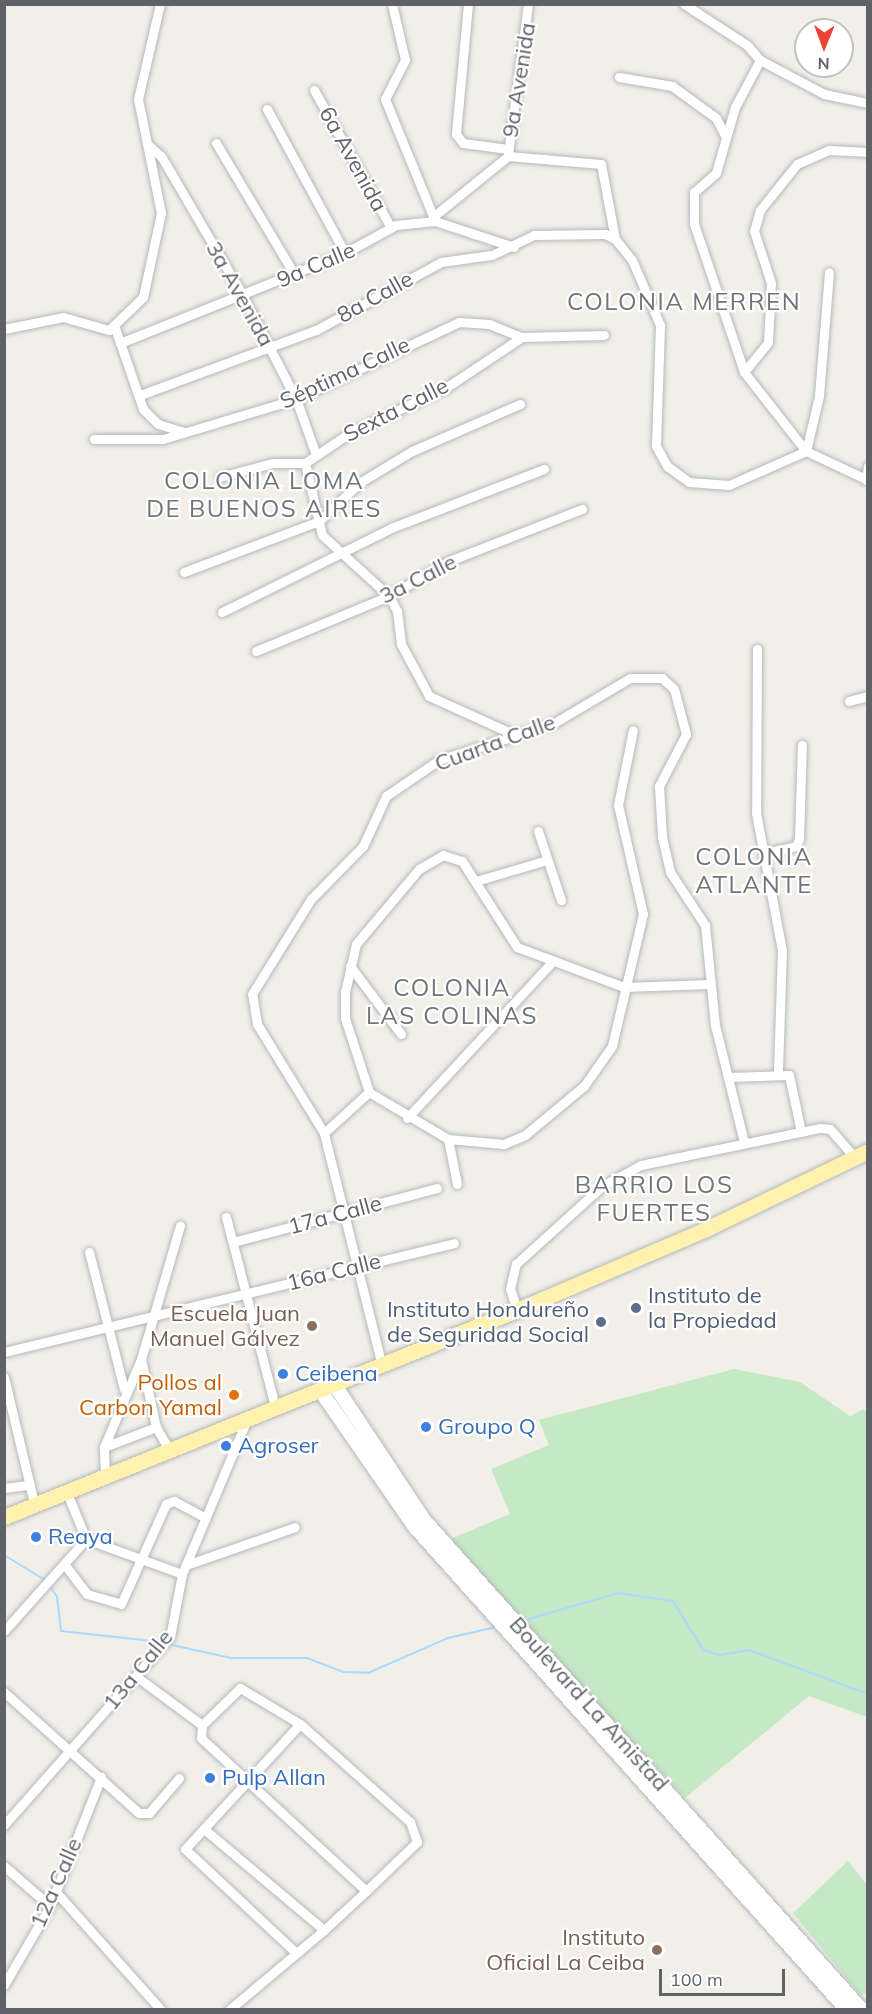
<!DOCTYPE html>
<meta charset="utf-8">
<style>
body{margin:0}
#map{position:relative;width:872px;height:2014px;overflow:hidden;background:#f1efe8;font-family:Mulish,sans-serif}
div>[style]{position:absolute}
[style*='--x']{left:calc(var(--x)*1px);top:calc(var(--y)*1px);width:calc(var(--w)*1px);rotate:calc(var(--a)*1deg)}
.green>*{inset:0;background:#c5e8c5}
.stream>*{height:2px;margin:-1px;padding:0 1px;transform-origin:1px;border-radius:1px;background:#aadaff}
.roads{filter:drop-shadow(0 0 2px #b5b8bc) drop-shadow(0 0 2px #b5b8bc)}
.street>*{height:9px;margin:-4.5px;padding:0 4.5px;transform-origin:4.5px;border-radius:4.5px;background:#fff}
.secondary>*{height:14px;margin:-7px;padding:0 7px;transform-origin:7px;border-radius:7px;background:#fff}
.primary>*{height:15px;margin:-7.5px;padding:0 7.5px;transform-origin:7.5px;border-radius:7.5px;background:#fff2af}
.dots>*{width:16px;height:16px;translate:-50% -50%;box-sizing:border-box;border:3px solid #fff;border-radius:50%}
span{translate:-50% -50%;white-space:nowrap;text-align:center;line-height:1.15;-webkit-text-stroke:4.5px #fff;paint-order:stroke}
.street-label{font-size:22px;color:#5f6368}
.service-label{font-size:22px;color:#4e5e75}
.left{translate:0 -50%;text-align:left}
.right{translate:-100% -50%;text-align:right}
.education-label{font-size:22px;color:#785e54}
.shop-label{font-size:22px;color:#366cbe}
.food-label{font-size:22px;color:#c56008}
.neighbourhood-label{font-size:24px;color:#70757a;letter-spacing:1.5px}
.frame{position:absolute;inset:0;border:6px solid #5f6368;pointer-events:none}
.north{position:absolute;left:794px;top:18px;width:60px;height:60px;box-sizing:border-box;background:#fff;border:2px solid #bfc1c3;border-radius:50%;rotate:181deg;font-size:16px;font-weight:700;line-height:24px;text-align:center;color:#5f6368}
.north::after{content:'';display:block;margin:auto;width:21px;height:27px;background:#ea4335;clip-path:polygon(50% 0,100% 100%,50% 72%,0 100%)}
.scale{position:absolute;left:659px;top:1969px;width:126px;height:27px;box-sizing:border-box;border:3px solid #5f6368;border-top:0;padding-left:8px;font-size:18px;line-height:21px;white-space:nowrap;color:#5f6368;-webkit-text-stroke:4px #fff;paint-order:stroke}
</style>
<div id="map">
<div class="green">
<i style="clip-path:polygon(734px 1369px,800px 1382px,850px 1416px,864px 1409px,868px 1416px,867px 1717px,809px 1696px,685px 1798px,446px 1541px,510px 1514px,491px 1469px,549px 1445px,539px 1420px)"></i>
<i style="clip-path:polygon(848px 1861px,867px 1885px,867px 1992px,861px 1996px,793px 1913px)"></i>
</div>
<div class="stream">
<i style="--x:4;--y:1555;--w:48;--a:31.4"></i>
<i style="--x:49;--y:1584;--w:15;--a:58"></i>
<i style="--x:57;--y:1597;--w:34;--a:83"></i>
<i style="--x:61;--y:1631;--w:101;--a:6.3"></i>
<i style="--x:522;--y:1621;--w:100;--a:-16.3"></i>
<i style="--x:618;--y:1593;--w:56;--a:8.3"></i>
<i style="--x:673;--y:1601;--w:57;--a:58.5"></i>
<i style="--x:703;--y:1650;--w:18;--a:16"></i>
<i style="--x:720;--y:1655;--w:29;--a:-10"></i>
<i style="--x:749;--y:1650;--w:127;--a:20.3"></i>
<i style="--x:167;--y:1644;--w:66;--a:12.3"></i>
<i style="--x:231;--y:1658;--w:76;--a:0"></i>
<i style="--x:307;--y:1658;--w:40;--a:21"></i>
<i style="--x:344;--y:1672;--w:24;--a:2"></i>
<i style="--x:368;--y:1673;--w:87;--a:-23.6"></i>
<i style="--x:448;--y:1638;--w:49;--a:-12.9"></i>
</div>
<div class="roads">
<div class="street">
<i style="--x:392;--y:4;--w:57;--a:76.9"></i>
<i style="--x:405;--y:60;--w:44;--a:117.1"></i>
<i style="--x:385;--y:99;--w:132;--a:67.7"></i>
<i style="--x:468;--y:4;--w:131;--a:95.3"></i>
<i style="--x:456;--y:134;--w:11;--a:52"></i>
<i style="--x:463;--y:143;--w:45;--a:7.6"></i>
<i style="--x:684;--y:4;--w:75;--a:33.1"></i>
<i style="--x:747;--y:45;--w:20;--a:49"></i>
<i style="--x:760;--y:60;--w:72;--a:28"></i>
<i style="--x:824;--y:94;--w:45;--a:11.6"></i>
<i style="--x:760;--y:60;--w:53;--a:118"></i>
<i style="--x:735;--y:107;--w:69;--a:106.1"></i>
<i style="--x:716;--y:173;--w:29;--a:139"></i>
<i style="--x:694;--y:192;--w:32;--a:90"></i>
<i style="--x:694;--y:224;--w:156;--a:71.3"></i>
<i style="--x:744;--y:372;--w:100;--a:51.9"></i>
<i style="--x:806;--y:451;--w:68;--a:25.1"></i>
<i style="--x:619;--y:77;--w:54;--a:9.6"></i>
<i style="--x:672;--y:86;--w:54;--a:36"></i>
<i style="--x:716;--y:118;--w:20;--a:63"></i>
<i style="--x:314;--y:90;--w:158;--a:60.8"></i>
<i style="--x:267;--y:109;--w:164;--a:61.6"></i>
<i style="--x:216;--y:143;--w:152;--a:59.2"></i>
<i style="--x:147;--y:144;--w:18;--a:41"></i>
<i style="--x:161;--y:156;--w:162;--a:59.6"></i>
<i style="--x:243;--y:296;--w:116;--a:62.8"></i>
<i style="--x:296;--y:399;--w:59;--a:70.3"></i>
<i style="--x:508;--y:154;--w:151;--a:-82.4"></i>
<i style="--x:434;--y:216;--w:95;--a:-39"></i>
<i style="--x:508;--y:156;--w:93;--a:4.9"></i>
<i style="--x:601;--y:164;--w:76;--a:79.4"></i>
<i style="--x:615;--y:239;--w:27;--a:51"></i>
<i style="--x:632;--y:260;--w:71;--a:66.7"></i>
<i style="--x:660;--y:325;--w:121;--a:91.9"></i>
<i style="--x:656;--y:446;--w:23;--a:61"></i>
<i style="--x:667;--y:466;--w:27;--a:36"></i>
<i style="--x:689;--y:482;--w:40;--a:4.3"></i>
<i style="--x:729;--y:485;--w:84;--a:-23.8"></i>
<i style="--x:806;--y:451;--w:57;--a:-76.7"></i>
<i style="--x:819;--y:396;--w:124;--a:-85.4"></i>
<i style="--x:115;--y:328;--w:86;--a:70.9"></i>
<i style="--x:143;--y:409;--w:21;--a:45"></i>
<i style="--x:158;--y:424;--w:28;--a:17"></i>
<i style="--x:4;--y:329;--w:60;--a:-11.5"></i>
<i style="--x:63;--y:317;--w:48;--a:15.8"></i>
<i style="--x:109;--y:330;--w:47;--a:-44.1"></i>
<i style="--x:143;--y:297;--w:86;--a:-77.9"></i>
<i style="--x:161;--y:213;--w:116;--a:-101.4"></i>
<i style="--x:138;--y:99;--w:98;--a:-77"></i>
<i style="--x:120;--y:343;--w:242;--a:-21.8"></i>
<i style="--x:345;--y:253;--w:58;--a:-28.8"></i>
<i style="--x:396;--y:225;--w:39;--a:-6"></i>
<i style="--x:435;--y:221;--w:83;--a:18.2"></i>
<i style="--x:744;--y:372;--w:38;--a:-51"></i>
<i style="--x:768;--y:342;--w:59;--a:-87.1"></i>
<i style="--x:771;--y:283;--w:55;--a:-108.1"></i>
<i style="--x:754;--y:231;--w:22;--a:-74"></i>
<i style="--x:760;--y:210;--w:59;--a:-51.2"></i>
<i style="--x:797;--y:164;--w:35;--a:-24"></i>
<i style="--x:829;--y:150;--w:39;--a:3"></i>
<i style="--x:140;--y:395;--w:188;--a:-20.3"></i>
<i style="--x:316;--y:330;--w:142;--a:-28.5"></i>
<i style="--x:441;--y:262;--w:51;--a:-7.8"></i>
<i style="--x:492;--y:255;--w:47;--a:-25.5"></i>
<i style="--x:534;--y:235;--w:71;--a:-0.8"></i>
<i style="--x:605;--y:234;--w:11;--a:27"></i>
<i style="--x:94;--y:439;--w:69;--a:0"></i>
<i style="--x:163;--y:439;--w:139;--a:-16.7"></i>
<i style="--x:296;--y:399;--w:180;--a:-25.3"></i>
<i style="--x:459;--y:322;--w:30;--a:4"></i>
<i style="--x:489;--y:324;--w:35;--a:22"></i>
<i style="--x:305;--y:463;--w:74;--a:76.7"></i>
<i style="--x:322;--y:535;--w:91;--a:42.3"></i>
<i style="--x:389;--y:596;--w:17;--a:62"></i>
<i style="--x:397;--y:611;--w:33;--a:83"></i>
<i style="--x:401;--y:644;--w:59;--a:61.7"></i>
<i style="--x:429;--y:696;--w:94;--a:24.4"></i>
<i style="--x:220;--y:477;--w:55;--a:-14.8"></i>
<i style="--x:273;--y:463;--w:32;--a:0"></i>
<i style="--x:305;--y:463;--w:55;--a:-34"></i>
<i style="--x:351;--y:432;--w:106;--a:-25.1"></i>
<i style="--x:447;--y:387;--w:90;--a:-33.7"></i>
<i style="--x:522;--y:337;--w:82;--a:-1.4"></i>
<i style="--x:866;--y:480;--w:14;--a:-82"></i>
<i style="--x:184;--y:572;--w:144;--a:-20.7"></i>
<i style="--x:319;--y:521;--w:55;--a:-43.5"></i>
<i style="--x:359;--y:483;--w:62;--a:-31.1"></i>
<i style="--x:412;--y:451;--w:118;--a:-23.5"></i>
<i style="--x:222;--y:612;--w:189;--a:-26.4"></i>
<i style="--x:391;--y:528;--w:164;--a:-21.1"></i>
<i style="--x:757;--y:649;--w:164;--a:90.3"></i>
<i style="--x:756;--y:813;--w:139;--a:79.3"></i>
<i style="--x:782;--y:950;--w:123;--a:91.9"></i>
<i style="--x:256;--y:651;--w:144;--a:-22.5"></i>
<i style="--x:389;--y:596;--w:69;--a:-30.3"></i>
<i style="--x:449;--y:561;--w:143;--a:-21.4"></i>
<i style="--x:849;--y:701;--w:20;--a:-15"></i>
<i style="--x:538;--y:831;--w:73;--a:71.6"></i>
<i style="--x:764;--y:853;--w:33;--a:-12"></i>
<i style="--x:796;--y:846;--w:8;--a:-67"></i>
<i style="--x:799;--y:839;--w:94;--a:-88.2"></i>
<i style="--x:476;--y:881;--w:74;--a:-16.5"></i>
<i style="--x:350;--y:966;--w:85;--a:53.1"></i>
<i style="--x:729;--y:1077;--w:60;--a:-1.9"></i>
<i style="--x:789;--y:1075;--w:58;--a:78.1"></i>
<i style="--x:407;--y:1118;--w:214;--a:-47.1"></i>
<i style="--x:324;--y:1133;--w:61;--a:-42.3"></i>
<i style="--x:448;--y:1139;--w:56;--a:5.1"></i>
<i style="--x:504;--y:1144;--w:23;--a:-23"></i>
<i style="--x:525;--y:1135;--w:77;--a:-39.7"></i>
<i style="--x:584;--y:1086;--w:49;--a:-55"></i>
<i style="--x:612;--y:1046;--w:136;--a:-76.8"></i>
<i style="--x:643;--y:914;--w:112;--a:-102.9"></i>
<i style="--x:618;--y:805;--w:76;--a:-78.7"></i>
<i style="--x:457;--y:1184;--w:46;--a:-101.3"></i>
<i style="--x:448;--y:1139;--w:92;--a:-149.3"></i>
<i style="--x:369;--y:1092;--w:78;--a:-108"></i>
<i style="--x:345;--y:1018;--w:26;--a:-90"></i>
<i style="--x:345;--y:992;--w:49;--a:-77.1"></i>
<i style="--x:356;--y:944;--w:98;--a:-50"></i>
<i style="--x:419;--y:869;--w:28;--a:-30"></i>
<i style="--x:443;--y:855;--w:20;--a:18"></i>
<i style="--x:462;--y:861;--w:102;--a:57.4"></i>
<i style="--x:517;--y:947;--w:114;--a:20.5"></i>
<i style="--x:624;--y:987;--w:86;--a:-2"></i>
<i style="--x:226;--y:1217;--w:196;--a:75.5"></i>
<i style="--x:233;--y:1242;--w:211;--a:-14.8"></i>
<i style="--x:89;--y:1252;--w:141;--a:75.7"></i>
<i style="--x:517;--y:1310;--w:22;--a:-108"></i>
<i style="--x:510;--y:1289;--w:26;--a:-77"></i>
<i style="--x:516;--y:1264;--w:116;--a:-42.2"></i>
<i style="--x:602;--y:1186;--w:44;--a:-28.3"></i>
<i style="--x:641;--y:1165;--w:183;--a:-11.7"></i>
<i style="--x:820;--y:1128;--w:10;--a:6"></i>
<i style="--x:830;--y:1129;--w:37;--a:49"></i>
<i style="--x:4;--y:1352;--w:463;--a:-13.6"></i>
<i style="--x:141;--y:1359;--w:70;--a:77.6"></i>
<i style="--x:156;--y:1427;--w:28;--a:60"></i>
<i style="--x:382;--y:1366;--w:240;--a:-104"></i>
<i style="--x:324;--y:1133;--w:128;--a:-121.6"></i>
<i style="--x:257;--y:1024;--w:30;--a:-99"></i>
<i style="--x:252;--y:994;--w:112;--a:-58.2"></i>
<i style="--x:311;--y:899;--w:74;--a:-45.5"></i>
<i style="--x:363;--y:846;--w:55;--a:-65.3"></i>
<i style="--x:386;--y:796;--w:64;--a:-34.2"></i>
<i style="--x:439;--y:760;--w:121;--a:-17.8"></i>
<i style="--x:554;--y:723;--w:88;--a:-30.6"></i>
<i style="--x:630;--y:678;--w:32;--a:0"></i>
<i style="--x:662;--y:678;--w:16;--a:43"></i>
<i style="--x:674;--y:689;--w:47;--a:75.1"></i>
<i style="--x:686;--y:734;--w:59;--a:117.4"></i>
<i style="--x:659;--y:786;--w:51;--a:86.6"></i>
<i style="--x:662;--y:837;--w:36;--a:77"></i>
<i style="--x:670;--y:872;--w:64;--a:56.6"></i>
<i style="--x:705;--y:925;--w:100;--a:84.3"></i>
<i style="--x:715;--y:1025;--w:121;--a:76.1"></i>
<i style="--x:4;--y:1377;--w:134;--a:76.6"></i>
<i style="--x:104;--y:1447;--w:56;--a:-21"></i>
<i style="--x:105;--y:1478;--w:31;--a:-92"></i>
<i style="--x:104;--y:1447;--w:95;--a:-67.2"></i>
<i style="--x:141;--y:1359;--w:139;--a:-73.7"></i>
<i style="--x:4;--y:1488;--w:26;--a:-7"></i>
<i style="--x:67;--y:1493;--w:50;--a:67.6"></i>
<i style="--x:86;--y:1539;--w:102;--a:20"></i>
<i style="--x:65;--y:1565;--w:36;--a:53"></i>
<i style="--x:87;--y:1594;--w:35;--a:16"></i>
<i style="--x:121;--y:1604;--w:110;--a:-65.8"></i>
<i style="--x:166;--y:1504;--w:9;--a:-21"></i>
<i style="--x:174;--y:1501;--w:36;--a:28"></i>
<i style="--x:186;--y:1565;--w:115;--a:-19.2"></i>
<i style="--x:4;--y:1631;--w:123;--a:-48.3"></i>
<i style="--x:137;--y:1677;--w:81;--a:36.4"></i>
<i style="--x:4;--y:1692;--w:181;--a:41.9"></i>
<i style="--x:139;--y:1813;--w:10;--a:0"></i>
<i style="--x:149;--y:1813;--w:46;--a:-49.4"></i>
<i style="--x:4;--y:1825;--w:251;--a:-48.6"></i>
<i style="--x:170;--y:1637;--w:64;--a:-79.2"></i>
<i style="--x:182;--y:1574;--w:168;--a:-67.2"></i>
<i style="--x:204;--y:1829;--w:157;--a:40.1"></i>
<i style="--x:4;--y:1866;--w:61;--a:41"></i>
<i style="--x:56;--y:1892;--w:158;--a:48.3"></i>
<i style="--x:293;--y:1950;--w:148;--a:-136.9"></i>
<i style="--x:185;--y:1849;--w:170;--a:-47.4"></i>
<i style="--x:4;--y:1985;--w:91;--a:-59.8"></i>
<i style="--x:50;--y:1906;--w:139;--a:-68.4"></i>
<i style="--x:229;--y:2010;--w:124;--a:-40.1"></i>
<i style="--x:324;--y:1930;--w:57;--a:-42.9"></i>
<i style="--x:366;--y:1891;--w:71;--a:-43.9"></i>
<i style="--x:417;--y:1842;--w:21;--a:-109"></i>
<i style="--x:410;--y:1822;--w:147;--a:-138.3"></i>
<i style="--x:300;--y:1724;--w:70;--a:-149"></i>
<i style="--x:240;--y:1688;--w:53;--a:135.8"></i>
<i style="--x:202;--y:1725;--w:13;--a:94"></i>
<i style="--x:201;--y:1738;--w:225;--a:42.8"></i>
</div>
<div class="secondary">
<i style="--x:334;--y:1384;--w:163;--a:56.5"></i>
<i style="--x:424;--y:1520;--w:657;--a:48.21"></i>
<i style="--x:320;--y:1390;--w:165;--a:55.3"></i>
<i style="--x:414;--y:1526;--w:649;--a:48.18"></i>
</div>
<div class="primary">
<i style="--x:4;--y:1517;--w:553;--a:-21.97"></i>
<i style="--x:517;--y:1310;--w:203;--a:-23.2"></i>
<i style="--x:704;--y:1230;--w:182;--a:-25.7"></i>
</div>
</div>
<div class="dots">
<i style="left:636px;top:1308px;background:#5c6f8a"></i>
<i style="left:601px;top:1322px;background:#5c6f8a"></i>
<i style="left:312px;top:1326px;background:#8d6e63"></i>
<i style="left:283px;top:1374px;background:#3f7fe0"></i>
<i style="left:234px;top:1395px;background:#e8710a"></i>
<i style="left:426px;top:1427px;background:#3f7fe0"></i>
<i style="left:226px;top:1446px;background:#3f7fe0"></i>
<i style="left:36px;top:1537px;background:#3f7fe0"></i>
<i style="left:210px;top:1778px;background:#3f7fe0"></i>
<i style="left:657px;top:1950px;background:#8d6e63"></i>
</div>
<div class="street-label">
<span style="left:519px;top:80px;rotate:-81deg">9a Avenida</span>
<span style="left:353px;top:159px;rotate:61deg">6a Avenida</span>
<span style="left:316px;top:265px;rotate:-23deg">9a Calle</span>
<span style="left:240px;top:294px;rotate:61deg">3a Avenida</span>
<span style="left:375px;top:297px;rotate:-29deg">8a Calle</span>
<span style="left:345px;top:373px;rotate:-25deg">Séptima Calle</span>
<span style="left:396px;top:410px;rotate:-27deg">Sexta Calle</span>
<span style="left:418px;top:579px;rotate:-27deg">3a Calle</span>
<span style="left:495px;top:743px;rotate:-20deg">Cuarta Calle</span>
<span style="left:335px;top:1215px;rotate:-15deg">17a Calle</span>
<span style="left:334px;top:1272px;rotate:-14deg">16a Calle</span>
<span style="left:138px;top:1670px;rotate:-51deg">13a Calle</span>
<span style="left:589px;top:1704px;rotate:48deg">Boulevard La Amistad</span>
<span style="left:56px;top:1883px;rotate:-66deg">12a Calle</span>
</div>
<div class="service-label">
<span class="left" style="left:648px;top:1308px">Instituto de<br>la Propiedad</span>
<span class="right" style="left:589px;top:1322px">Instituto Hondureño<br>de Seguridad Social</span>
</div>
<div class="education-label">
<span class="right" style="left:300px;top:1326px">Escuela Juan<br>Manuel Gálvez</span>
<span class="right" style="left:645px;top:1950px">Instituto<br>Oficial La Ceiba</span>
</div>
<div class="shop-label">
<span class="left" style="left:295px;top:1374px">Ceibena</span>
<span class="left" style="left:438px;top:1427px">Groupo Q</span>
<span class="left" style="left:238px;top:1446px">Agroser</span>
<span class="left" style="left:48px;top:1537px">Reaya</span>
<span class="left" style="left:222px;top:1778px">Pulp Allan</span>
</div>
<div class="food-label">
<span class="right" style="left:222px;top:1395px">Pollos al<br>Carbon Yamal</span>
</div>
<div class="neighbourhood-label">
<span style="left:684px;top:302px">COLONIA MERREN</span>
<span style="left:264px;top:495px">COLONIA LOMA<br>DE BUENOS AIRES</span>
<span style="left:754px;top:871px">COLONIA<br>ATLANTE</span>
<span style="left:452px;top:1002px">COLONIA<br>LAS COLINAS</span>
<span style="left:654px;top:1199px">BARRIO LOS<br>FUERTES</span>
</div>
<div class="frame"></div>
<div class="north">N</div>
<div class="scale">100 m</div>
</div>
